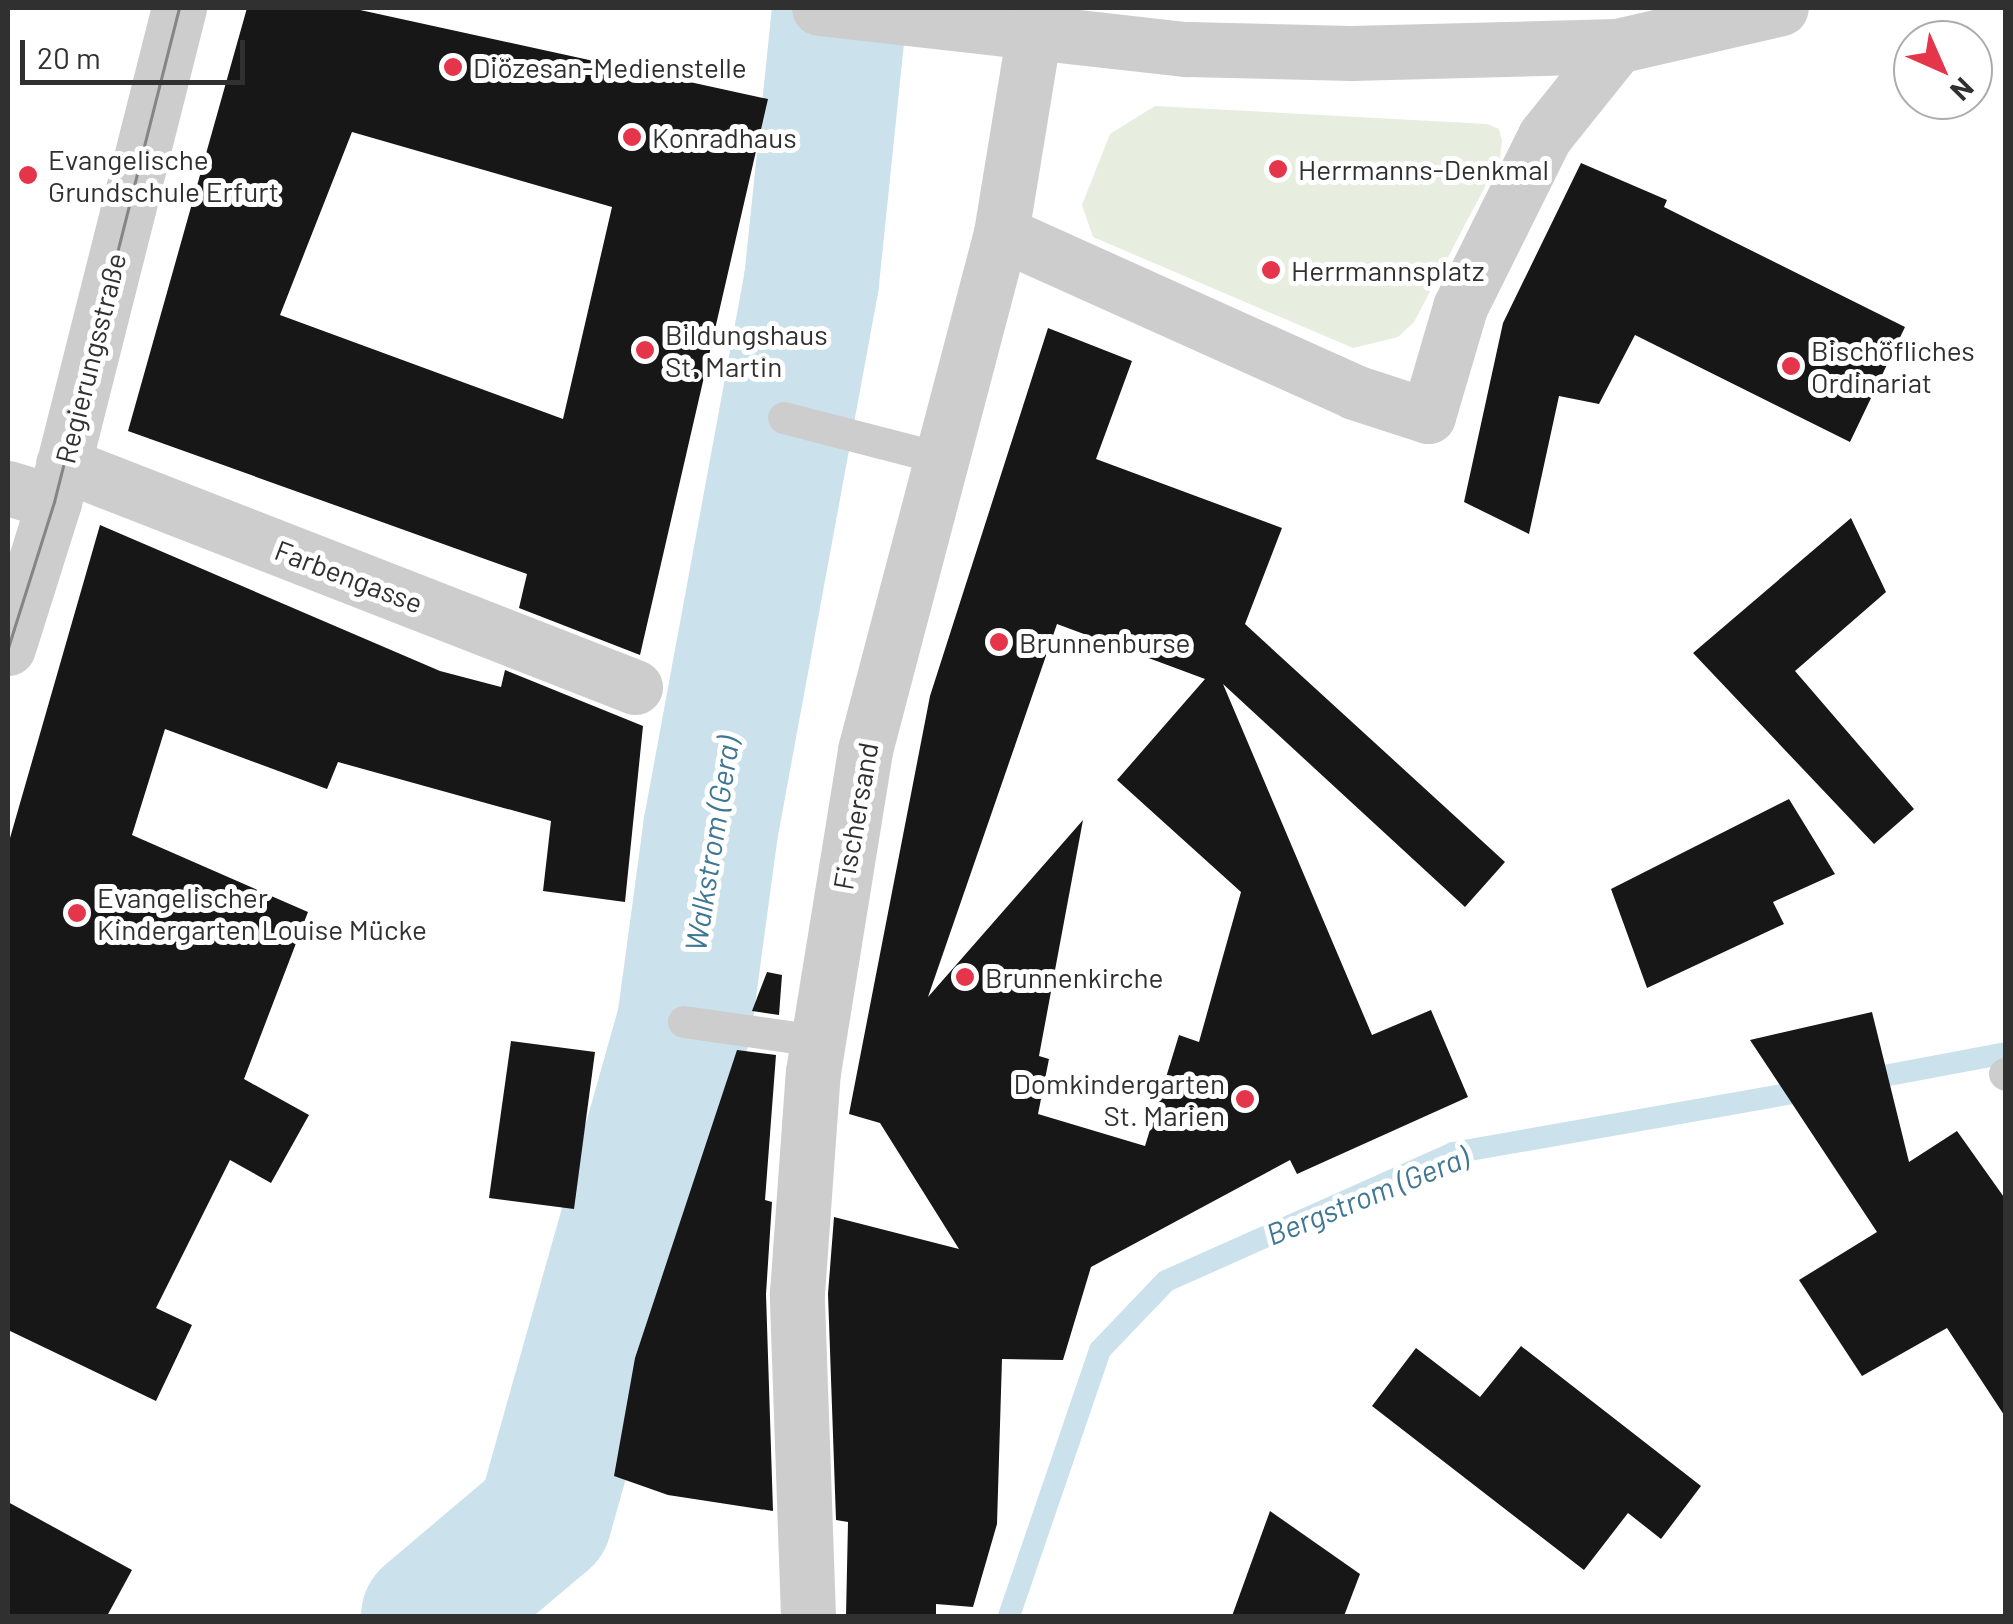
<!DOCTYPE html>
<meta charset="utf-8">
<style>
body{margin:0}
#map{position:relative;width:2013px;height:1624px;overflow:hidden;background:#fff;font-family:Barlow,sans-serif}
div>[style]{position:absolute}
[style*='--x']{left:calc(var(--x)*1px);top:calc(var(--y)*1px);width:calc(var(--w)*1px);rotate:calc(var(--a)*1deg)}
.green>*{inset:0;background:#e7eddf}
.stream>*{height:22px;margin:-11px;padding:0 11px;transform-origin:11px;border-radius:11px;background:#cbe1ec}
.river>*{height:135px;margin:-67.5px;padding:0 67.5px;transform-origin:67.5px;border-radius:67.5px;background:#cbe1ec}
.building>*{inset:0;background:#171717}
.lane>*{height:32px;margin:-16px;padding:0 16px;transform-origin:16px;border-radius:16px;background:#cdcdcd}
.street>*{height:55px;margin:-27.5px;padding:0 27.5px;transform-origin:27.5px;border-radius:27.5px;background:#cdcdcd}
.tram>*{height:2.5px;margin:-1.25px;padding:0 1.25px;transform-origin:1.25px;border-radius:1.25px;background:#858585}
.dots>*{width:28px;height:28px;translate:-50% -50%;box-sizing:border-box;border:5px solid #fff;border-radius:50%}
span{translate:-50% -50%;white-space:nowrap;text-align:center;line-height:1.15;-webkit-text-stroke:10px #fff;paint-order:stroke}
.poi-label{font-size:28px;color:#303030}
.left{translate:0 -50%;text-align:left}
.right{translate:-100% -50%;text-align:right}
.street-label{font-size:28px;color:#303030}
.water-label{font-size:30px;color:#3e7693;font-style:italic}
.frame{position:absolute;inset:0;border:10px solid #303030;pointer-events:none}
.north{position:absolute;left:1893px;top:20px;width:100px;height:100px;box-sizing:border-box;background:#fff;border:2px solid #acacac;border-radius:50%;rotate:135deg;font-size:28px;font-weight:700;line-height:40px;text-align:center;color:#303030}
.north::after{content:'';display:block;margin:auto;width:35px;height:45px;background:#e5354a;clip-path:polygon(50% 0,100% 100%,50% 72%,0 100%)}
.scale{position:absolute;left:20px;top:40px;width:225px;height:45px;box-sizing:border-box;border:5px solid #303030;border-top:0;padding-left:12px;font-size:30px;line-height:35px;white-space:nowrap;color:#303030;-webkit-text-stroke:8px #fff;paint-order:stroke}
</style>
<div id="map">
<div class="green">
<i style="clip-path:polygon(1155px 106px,1487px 124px,1499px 129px,1502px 141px,1500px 158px,1414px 322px,1398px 337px,1353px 348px,1093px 237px,1082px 205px,1110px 134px)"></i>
</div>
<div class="stream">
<i style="--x:1857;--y:1081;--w:152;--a:-10.6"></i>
<i style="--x:1009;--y:1616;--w:281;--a:-71.1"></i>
<i style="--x:1100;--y:1350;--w:95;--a:-46.3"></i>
<i style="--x:1166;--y:1281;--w:314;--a:-24"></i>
<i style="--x:1453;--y:1153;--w:369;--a:-10"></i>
</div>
<div class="river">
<i style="--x:428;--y:1616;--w:152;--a:-40.2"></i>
<i style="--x:544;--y:1518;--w:515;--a:-74.24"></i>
<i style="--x:684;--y:1022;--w:195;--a:-82.3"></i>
<i style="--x:710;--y:829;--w:557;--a:-79.56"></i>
<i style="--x:811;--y:281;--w:274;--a:-84.1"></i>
</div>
<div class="building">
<i style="clip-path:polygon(evenodd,247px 8px,351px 8px,768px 99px,640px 655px,519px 608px,527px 574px,128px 431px,247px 8px,352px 132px,612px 207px,563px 419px,280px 315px,352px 132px)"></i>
<i style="clip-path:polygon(1581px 163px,1667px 200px,1664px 207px,1905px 327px,1850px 442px,1635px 335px,1599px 404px,1559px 396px,1529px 534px,1464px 502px,1503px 323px)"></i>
<i style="clip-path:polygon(evenodd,1048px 328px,1132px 361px,1096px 459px,1282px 528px,1245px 624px,1505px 862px,1465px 907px,1223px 684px,1372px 1035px,1431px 1010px,1468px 1097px,1297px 1174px,1290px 1160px,1091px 1267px,1063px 1360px,1002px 1359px,997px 1524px,973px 1607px,936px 1604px,936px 1616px,846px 1616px,848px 1522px,836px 1520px,828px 1294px,834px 1217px,959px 1249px,880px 1123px,849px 1114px,930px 696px,1048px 328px,1057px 624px,1205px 679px,1117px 780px,1241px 892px,1199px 1042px,1179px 1035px,1145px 1146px,1038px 1114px,1049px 1059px,1039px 1056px,1083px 820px,928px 997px,1057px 624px)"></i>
<i style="clip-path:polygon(1851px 518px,1886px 592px,1795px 671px,1914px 809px,1874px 844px,1693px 653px)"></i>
<i style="clip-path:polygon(100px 525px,440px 671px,501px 687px,505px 670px,643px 726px,625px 902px,543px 891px,551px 821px,338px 762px,327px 789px,165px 729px,132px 835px,308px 912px,244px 1079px,309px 1115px,271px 1183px,230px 1160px,156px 1308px,192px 1325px,156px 1401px,8px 1330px,8px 845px)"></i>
<i style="clip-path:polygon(1789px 799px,1835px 874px,1773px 902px,1784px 924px,1647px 988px,1611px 889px)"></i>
<i style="clip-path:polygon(767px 972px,782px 975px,779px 1015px,752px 1011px)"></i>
<i style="clip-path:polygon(1872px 1012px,1909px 1162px,1957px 1131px,2006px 1200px,2006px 1418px,1947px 1328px,1862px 1376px,1799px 1280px,1877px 1232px,1750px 1040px)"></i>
<i style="clip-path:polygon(511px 1041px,595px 1052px,574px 1209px,489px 1198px)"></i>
<i style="clip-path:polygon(737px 1050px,776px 1055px,765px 1200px,772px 1202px,766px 1294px,773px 1511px,668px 1495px,614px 1476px,635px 1358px)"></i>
<i style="clip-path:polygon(1521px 1346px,1701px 1486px,1661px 1539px,1628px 1513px,1584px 1570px,1372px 1406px,1416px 1348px,1480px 1397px)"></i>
<i style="clip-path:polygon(8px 1502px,132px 1570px,107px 1616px,8px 1616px)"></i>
<i style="clip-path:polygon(1270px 1511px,1360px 1574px,1344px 1616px,1232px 1616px)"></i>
</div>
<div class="lane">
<i style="--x:784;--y:418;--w:163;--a:14.5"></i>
<i style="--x:684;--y:1022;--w:134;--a:8.1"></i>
<i style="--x:2005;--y:1074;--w:1;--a:45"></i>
</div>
<div class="street">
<i style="--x:819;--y:8;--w:370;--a:6.4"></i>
<i style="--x:1187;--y:49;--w:164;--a:1.4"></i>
<i style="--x:1351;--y:53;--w:266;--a:-1.5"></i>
<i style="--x:1617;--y:46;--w:168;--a:-13"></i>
<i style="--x:1001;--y:233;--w:387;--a:24.2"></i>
<i style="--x:1354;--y:392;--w:78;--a:18"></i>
<i style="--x:1428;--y:416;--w:114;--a:-73.6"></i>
<i style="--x:1460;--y:307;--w:191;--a:-63.6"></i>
<i style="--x:1545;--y:136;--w:115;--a:-51.3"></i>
<i style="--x:63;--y:464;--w:614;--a:21.3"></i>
<i style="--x:8;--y:488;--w:48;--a:16.9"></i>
<i style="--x:8;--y:648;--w:153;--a:-72.5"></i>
<i style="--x:54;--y:502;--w:510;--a:-75.8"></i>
<i style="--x:808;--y:1616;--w:323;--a:-92"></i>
<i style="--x:797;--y:1293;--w:222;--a:-85.9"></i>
<i style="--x:813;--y:1072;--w:326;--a:-80.8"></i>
<i style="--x:865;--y:750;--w:535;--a:-75.26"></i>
<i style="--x:1001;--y:233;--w:204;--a:-80.7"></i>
</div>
<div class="tram">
<i style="--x:8;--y:648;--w:153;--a:-72.5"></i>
<i style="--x:54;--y:502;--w:510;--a:-75.8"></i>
</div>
<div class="dots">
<i style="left:453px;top:67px;background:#e5354a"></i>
<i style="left:632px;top:137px;background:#e5354a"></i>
<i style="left:1278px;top:169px;background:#e5354a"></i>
<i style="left:28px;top:175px;background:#e5354a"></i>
<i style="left:1271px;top:270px;background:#e5354a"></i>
<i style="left:645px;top:350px;background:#e5354a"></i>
<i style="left:1791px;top:366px;background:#e5354a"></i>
<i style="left:999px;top:642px;background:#e5354a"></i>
<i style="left:77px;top:913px;background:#e5354a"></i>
<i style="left:965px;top:977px;background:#e5354a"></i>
<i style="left:1245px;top:1099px;background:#e5354a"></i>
</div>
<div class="poi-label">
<span class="left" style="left:473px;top:67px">Diözesan-Medienstelle</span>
<span class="left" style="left:652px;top:137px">Konradhaus</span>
<span class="left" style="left:48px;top:175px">Evangelische<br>Grundschule Erfurt</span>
<span class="left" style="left:1298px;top:169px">Herrmanns-Denkmal</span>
<span class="left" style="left:1291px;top:270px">Herrmannsplatz</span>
<span class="left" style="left:665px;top:350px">Bildungshaus<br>St. Martin</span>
<span class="left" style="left:1811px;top:366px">Bischöfliches<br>Ordinariat</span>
<span class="left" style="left:1019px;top:642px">Brunnenburse</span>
<span class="left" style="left:97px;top:913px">Evangelischer<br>Kindergarten Louise Mücke</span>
<span class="left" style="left:985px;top:977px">Brunnenkirche</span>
<span class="right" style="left:1225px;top:1099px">Domkindergarten<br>St. Marien</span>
</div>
<div class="street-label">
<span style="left:90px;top:358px;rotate:-76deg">Regierungsstraße</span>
<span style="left:349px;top:576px;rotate:21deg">Farbengasse</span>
<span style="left:855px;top:816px;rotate:-80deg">Fischersand</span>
</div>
<div class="water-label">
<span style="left:711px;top:844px;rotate:-81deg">Walkstrom (Gera)</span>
<span style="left:1367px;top:1195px;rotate:-22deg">Bergstrom (Gera)</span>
</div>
<div class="frame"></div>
<div class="north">N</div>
<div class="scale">20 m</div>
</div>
